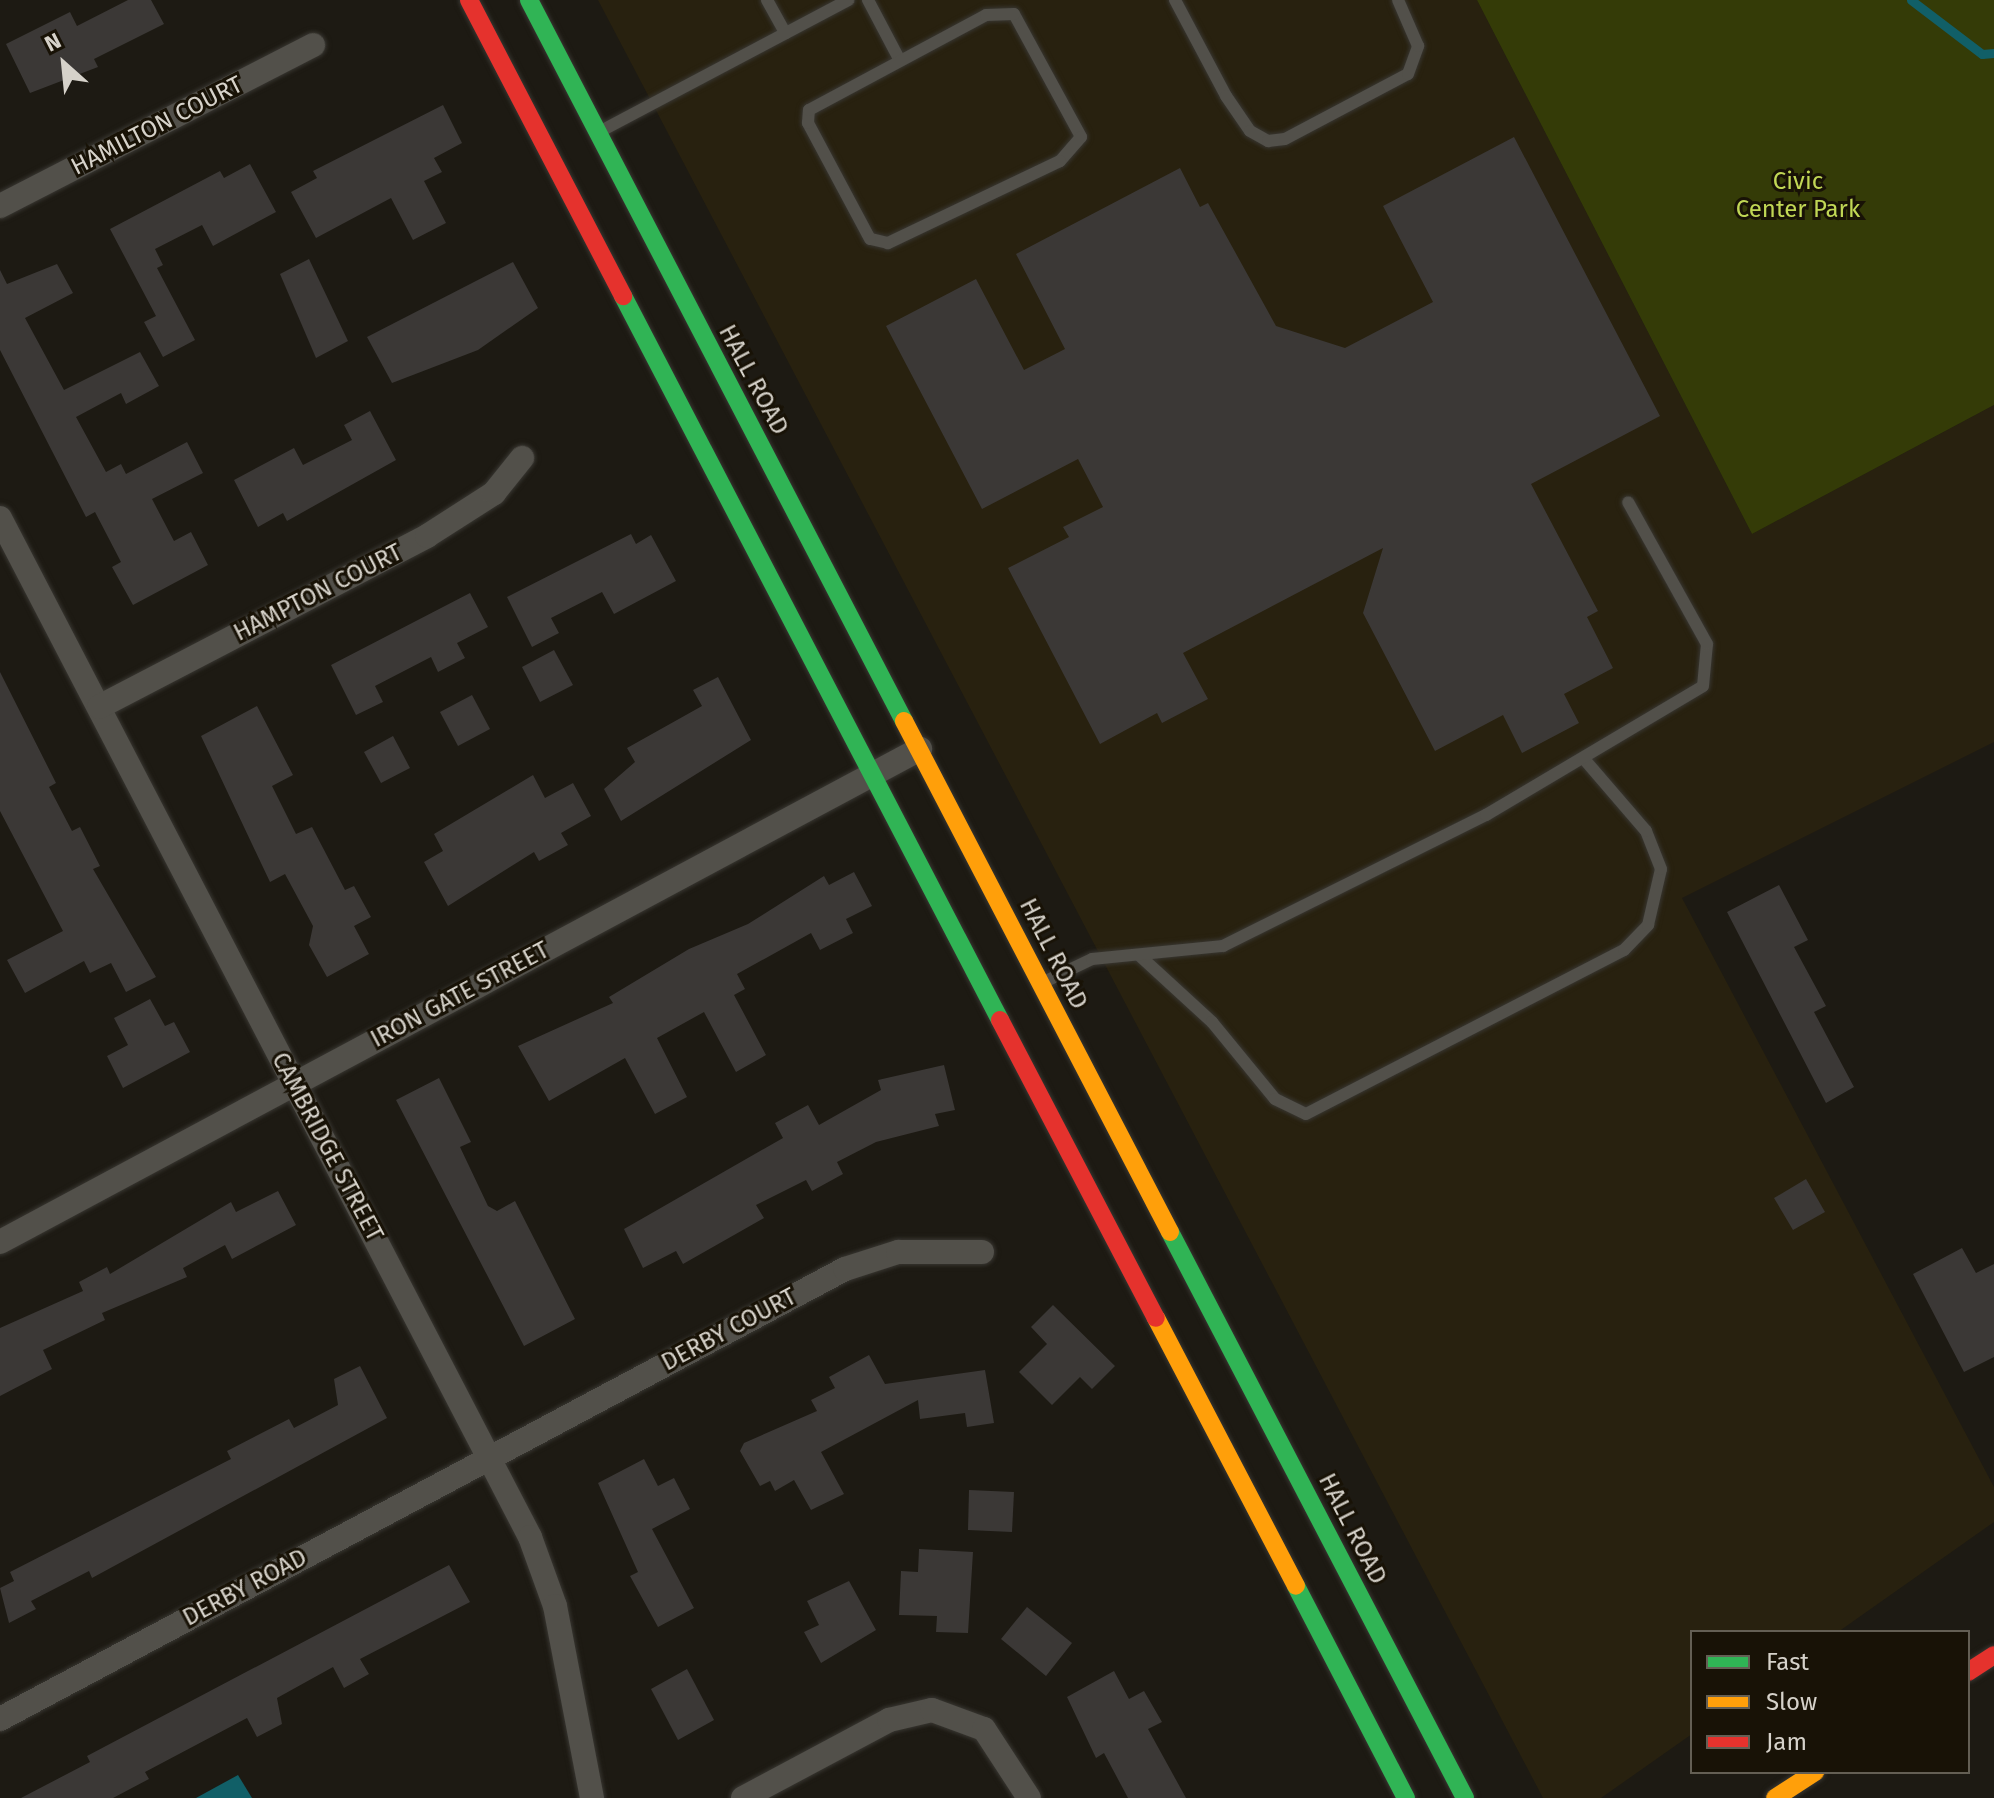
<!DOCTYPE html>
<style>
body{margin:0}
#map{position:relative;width:1994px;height:1798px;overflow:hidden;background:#1d1a13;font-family:"Fira Sans",sans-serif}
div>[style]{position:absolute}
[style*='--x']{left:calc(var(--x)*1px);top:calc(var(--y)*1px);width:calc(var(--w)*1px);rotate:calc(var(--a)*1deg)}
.built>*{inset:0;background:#28210f}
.green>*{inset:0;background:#343b07}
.water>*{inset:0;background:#115f67}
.stream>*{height:9px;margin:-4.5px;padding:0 4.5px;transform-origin:4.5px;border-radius:4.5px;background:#115f67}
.building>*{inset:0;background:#3b3836}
.roads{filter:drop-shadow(0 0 2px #383631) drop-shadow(0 0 2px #383631)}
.lane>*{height:12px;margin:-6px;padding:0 6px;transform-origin:6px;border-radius:6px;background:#52504a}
.street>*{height:24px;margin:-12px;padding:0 12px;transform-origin:12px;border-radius:12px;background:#52504a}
.fast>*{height:18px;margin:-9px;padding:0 9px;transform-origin:9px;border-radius:9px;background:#30b455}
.slow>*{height:18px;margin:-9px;padding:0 9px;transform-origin:9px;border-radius:9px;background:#ff9f0a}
.jam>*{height:18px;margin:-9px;padding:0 9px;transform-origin:9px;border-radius:9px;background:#e5322d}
span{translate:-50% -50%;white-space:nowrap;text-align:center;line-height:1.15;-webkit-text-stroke:6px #181206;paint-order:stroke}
.street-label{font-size:24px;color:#d6d2ca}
.park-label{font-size:24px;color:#c1d755}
.legend{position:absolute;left:1690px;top:1630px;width:280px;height:144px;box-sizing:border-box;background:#181206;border:2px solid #645f54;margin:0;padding:10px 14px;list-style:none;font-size:24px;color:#d6d2ca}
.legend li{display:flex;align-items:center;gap:16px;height:40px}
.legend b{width:40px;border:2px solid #645f54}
.north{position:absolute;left:24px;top:24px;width:80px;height:80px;-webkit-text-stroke:6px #181206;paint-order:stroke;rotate:333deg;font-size:22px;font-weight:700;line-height:32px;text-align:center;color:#d6d2ca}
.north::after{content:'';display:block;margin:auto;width:28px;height:36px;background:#d6d2ca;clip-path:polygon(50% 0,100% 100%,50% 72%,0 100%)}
</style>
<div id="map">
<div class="built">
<i style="clip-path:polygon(598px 0,1477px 0,1752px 534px,1994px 405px,1994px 742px,1682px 898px,1994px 1487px,1994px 1522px,1838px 1632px,1692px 1632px,1692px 1734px,1601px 1798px,1543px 1798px)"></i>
</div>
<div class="green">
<i style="clip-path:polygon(1477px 0,1994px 0,1994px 405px,1752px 534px)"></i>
</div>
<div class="water">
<i style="clip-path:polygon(238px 1775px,252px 1798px,196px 1798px)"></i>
</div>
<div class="stream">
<i style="--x:1911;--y:0;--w:89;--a:37.3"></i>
<i style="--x:1982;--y:54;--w:12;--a:-5"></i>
</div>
<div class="building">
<i style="clip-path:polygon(128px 0,151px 0,164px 24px,94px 59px,98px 67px,30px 93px,6px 44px,70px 12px,77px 26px)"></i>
<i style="clip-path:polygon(443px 105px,462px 143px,434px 158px,442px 172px,424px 181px,446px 223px,413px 240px,391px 198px,316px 238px,291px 192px,317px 178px,313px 171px)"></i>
<i style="clip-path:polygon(1514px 137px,1660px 416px,1531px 484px,1598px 611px,1587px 617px,1613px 668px,1564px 694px,1579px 723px,1522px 753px,1503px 715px,1435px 751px,1363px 613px,1383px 548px,1183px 653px,1208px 699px,1162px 723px,1157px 713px,1100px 744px,1008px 568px,1069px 537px,1063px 527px,1103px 507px,1078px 459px,982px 509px,886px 326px,976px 279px,1024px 370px,1065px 349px,1016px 254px,1180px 168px,1200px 207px,1208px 203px,1276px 326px,1345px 348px,1433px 302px,1383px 206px)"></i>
<i style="clip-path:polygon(250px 164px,276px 212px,213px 246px,202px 225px,155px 249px,163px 265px,157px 268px,195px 340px,163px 357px,144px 322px,156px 316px,110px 229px,220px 171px,224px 178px)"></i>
<i style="clip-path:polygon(309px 259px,348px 341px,316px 358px,280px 274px)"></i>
<i style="clip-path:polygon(513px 262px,538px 308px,478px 350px,392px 383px,367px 337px)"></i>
<i style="clip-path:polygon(57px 264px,73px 293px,25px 318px,64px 390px,140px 352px,159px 386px,126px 404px,121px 393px,76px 417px,106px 472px,121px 464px,126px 474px,187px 442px,203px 473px,152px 499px,174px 541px,191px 532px,208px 565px,133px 605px,112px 567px,121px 562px,95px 512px,86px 517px,0 350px,0 270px,7px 284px)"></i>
<i style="clip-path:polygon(370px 411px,396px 460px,287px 521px,283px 513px,258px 527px,234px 480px,294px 448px,303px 465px,352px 440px,344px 425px)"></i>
<i style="clip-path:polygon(631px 534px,636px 544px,651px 535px,676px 581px,614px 614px,602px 592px,551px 618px,559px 633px,532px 647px,507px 597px)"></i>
<i style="clip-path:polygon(470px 593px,488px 627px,457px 643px,465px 658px,438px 672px,431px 657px,375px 686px,383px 702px,356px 715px,331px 665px)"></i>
<i style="clip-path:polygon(554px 650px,573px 685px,540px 702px,522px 667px)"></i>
<i style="clip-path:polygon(0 672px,56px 783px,49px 787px,72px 831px,80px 827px,100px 866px,93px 869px,156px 977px,126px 992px,111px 963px,90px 973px,84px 961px,25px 993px,7px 960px,63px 931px,0 811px)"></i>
<i style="clip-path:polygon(718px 677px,751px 740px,621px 821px,604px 789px,635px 762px,627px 748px,702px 706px,693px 690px)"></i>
<i style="clip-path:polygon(472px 695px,490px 729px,458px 746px,440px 712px)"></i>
<i style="clip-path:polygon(257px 706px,293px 775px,272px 786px,296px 834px,312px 827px,345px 890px,354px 886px,371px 917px,354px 926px,369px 954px,327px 977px,309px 945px,313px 926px,285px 874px,270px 882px,201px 736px)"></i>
<i style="clip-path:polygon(393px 736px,410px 768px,381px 783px,364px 752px)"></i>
<i style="clip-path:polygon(533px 775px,545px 798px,573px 783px,591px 816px,561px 833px,568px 845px,539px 861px,534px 852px,448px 906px,424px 862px,443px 851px,434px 834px)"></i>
<i style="clip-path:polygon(854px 872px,872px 906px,846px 919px,853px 933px,820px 950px,811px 933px,737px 974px,745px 989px,734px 995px,766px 1055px,736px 1072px,704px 1012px,657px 1038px,687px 1097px,655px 1114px,625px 1058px,549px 1101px,518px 1046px,613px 1003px,609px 997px,689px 949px,748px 924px,824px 876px,829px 885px)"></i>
<i style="clip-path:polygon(1779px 885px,1808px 940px,1794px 947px,1826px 1006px,1814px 1012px,1854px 1087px,1826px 1103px,1727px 912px)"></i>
<i style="clip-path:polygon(150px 999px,165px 1026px,174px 1022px,190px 1052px,123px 1088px,107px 1056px,128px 1045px,114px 1018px)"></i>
<i style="clip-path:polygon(944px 1065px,955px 1110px,935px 1114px,939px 1126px,876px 1142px,837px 1162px,843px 1174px,812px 1191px,806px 1180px,756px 1205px,764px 1218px,683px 1264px,676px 1251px,643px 1268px,624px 1229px,783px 1138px,775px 1123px,808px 1105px,819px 1125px,881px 1090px,878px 1080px)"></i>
<i style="clip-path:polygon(439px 1078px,471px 1142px,460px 1147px,488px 1206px,497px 1211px,515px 1201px,575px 1319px,524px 1346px,396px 1100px)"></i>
<i style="clip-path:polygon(1806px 1179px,1825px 1212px,1793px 1230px,1774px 1198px)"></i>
<i style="clip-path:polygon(278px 1191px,296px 1225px,232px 1259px,225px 1245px,183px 1268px,187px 1277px,102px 1313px,105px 1320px,43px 1350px,52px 1369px,0 1396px,0 1328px,83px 1291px,79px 1282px,107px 1267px,110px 1274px,231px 1202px,236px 1212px)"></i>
<i style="clip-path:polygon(1962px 1248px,1976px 1273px,1994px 1264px,1994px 1357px,1964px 1372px,1913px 1274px)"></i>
<i style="clip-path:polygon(1053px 1305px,1115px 1366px,1092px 1389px,1080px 1377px,1052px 1405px,1019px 1372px,1047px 1344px,1031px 1327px)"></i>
<i style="clip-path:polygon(869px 1355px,885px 1384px,985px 1370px,994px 1423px,967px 1427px,965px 1413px,920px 1419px,918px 1400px,821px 1452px,844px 1494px,811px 1510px,794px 1480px,775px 1491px,770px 1481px,760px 1486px,740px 1451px,744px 1443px,817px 1411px,811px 1400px,835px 1388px,829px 1377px)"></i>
<i style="clip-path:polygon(360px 1366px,387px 1418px,92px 1578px,89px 1571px,31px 1601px,36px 1609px,9px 1623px,0 1588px,14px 1581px,10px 1572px,231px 1459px,227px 1451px,289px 1419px,294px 1428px,338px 1405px,334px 1379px)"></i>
<i style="clip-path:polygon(644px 1459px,658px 1486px,674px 1478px,690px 1509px,652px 1529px,694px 1608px,658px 1627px,630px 1576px,638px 1572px,598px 1483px)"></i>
<i style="clip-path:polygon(969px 1490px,1014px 1492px,1012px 1532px,968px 1530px)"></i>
<i style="clip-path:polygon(919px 1549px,973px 1552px,968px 1633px,936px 1632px,937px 1616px,899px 1615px,901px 1571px,918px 1572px)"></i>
<i style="clip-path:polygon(449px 1565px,470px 1602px,360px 1659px,369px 1674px,344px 1688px,333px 1667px,277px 1698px,282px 1724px,257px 1737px,247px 1718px,145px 1772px,149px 1779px,113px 1798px,21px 1798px,90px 1762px,87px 1756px)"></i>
<i style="clip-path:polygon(849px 1581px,876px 1630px,821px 1663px,804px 1632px,819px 1625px,807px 1601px)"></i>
<i style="clip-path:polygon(1027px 1607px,1072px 1643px,1046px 1676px,1001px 1639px)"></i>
<i style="clip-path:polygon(687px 1669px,714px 1720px,678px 1740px,651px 1689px)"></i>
<i style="clip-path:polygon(1114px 1671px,1129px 1699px,1144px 1691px,1162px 1722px,1148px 1729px,1186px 1798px,1128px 1798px,1104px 1753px,1096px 1758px,1067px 1697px)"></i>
</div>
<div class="roads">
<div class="lane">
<i style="--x:767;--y:0;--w:38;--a:61"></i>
<i style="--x:868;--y:0;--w:64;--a:62.2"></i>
<i style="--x:1175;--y:0;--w:109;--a:62"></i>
<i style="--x:1226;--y:96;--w:42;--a:55.6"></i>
<i style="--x:1250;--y:131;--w:21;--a:29"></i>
<i style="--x:1268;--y:141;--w:17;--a:-7"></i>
<i style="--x:1285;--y:139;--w:139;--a:-27.9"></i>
<i style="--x:1408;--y:74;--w:30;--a:-70"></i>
<i style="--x:1418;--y:46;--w:50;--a:-113.5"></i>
<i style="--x:1014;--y:14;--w:140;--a:61.4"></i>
<i style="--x:1081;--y:137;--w:32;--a:131"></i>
<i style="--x:1060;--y:161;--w:191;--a:154.5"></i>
<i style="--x:888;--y:243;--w:18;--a:-167"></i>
<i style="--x:870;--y:239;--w:132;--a:-118.1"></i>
<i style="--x:808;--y:123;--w:13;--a:-86"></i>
<i style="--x:809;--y:110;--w:201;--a:-28.2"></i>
<i style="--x:986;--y:15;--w:28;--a:-2"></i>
<i style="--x:601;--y:131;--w:280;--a:-27.9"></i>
<i style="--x:1140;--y:956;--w:98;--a:42.5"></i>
<i style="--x:1212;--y:1022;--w:99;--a:50.7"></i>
<i style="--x:1275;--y:1099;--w:34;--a:26"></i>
<i style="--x:1306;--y:1114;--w:358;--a:-27.3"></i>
<i style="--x:1624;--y:950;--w:35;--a:-46"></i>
<i style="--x:1648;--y:925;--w:57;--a:-76.9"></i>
<i style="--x:1661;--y:869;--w:41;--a:-111.5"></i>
<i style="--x:1646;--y:831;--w:95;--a:-130.7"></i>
<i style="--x:1044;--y:982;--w:53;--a:-25.6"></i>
<i style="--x:1092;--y:959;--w:132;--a:-5.7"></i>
<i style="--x:1223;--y:946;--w:294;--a:-26.5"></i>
<i style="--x:1486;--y:815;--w:252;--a:-30.7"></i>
<i style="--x:1703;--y:686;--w:42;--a:-84.6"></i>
<i style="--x:1707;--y:644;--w:162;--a:-119.1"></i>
</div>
<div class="street">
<i style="--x:0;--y:206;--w:352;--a:-27.2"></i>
<i style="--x:0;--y:518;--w:1149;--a:62.52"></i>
<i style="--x:530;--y:1537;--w:73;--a:70.1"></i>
<i style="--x:555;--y:1606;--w:196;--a:79.1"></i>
<i style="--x:99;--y:707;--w:370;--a:-27.5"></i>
<i style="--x:427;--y:536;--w:80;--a:-32.7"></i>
<i style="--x:494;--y:493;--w:45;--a:-51.3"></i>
<i style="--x:0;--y:1242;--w:1044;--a:-28.19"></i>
<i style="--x:0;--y:1719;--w:957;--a:-28.04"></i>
<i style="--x:845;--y:1269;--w:56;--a:-17.8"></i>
<i style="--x:898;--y:1252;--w:84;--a:0"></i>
<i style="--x:743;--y:1798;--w:166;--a:-28.1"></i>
<i style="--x:889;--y:1720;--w:44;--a:-13.1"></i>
<i style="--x:932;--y:1710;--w:55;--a:20.1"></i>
<i style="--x:984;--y:1729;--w:82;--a:56.9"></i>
</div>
<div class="fast">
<i style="--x:529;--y:0;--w:813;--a:62.52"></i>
<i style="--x:623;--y:296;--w:816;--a:62.49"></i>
<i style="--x:1170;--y:1232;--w:638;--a:62.47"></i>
<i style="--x:1296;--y:1586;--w:239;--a:62.6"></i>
</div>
<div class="slow">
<i style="--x:904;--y:721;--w:576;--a:62.5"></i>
<i style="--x:1156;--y:1318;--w:302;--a:62.4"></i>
<i style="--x:1775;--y:1798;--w:48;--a:-33"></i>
</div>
<div class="jam">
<i style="--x:469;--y:0;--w:334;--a:62.5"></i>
<i style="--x:1000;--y:1020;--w:336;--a:62.4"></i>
<i style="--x:1968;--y:1672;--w:31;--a:-33"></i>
</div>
</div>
<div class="street-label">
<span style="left:157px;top:126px;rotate:-27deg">HAMILTON COURT</span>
<span style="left:753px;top:380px;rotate:62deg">HALL ROAD</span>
<span style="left:318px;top:593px;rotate:-27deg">HAMPTON COURT</span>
<span style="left:1053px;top:954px;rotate:63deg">HALL ROAD</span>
<span style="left:460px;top:995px;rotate:-28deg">IRON GATE STREET</span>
<span style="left:327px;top:1147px;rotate:62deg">CAMBRIDGE STREET</span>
<span style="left:729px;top:1330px;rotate:-28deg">DERBY COURT</span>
<span style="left:1352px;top:1529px;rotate:63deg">HALL ROAD</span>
<span style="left:245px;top:1588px;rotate:-28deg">DERBY ROAD</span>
</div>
<div class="park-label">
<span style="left:1798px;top:196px">Civic<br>Center Park</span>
</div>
<ul class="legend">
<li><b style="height:10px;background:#30b455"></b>Fast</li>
<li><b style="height:10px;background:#ff9f0a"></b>Slow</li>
<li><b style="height:10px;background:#e5322d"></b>Jam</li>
</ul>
<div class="north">N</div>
</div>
